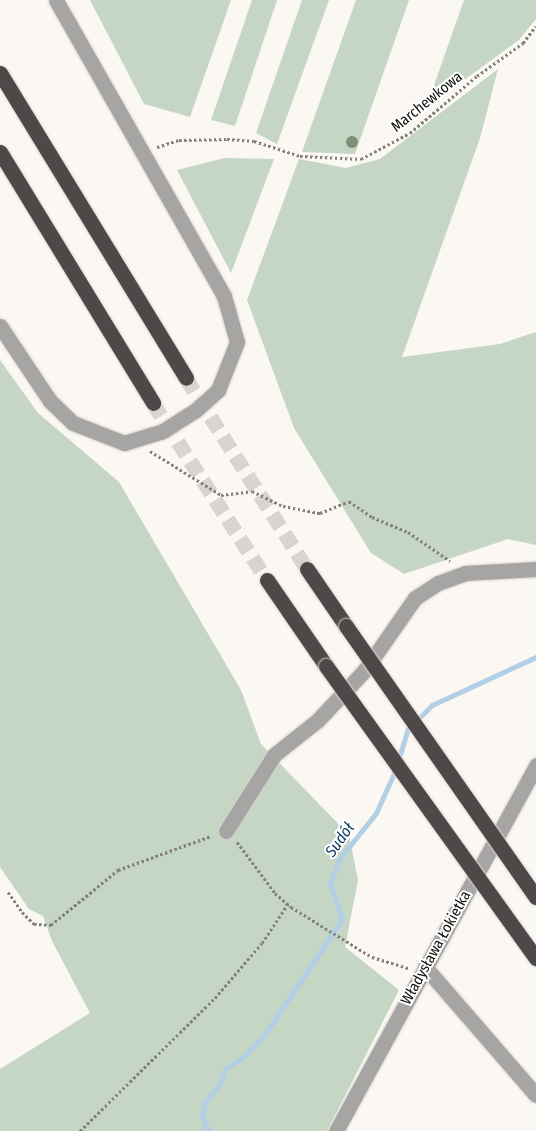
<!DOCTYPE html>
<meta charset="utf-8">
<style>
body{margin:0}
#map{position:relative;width:536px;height:1131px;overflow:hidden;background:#fbf7f2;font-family:"Fira Sans Condensed",sans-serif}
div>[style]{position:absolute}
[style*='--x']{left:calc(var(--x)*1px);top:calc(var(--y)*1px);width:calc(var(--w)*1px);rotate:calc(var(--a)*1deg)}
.green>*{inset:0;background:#c5d6c4}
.stream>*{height:5px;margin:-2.5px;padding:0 2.5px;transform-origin:2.5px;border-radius:2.5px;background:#b2cfe6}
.highway-tunnel>*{height:15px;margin-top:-7.5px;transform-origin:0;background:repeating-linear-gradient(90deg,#d8d4d0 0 15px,transparent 0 23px)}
.path>*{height:3px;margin-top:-1.5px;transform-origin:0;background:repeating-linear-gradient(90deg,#83807d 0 2.5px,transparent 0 5px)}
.roads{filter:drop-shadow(0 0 1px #d6d2ce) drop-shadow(0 0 1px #d6d2ce)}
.minor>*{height:15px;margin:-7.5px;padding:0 7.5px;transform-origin:7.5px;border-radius:7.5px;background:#a7a5a4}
.highway>*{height:15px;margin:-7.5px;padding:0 7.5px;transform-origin:7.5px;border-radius:7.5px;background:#4e4948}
.bridges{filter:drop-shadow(0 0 1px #d6d2ce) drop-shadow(0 0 1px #d6d2ce)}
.highway-bridge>*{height:15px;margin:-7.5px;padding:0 7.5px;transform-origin:7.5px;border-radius:7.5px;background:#4e4948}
.trees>*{width:12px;height:12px;margin:-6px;border-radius:50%;background:#7e907a}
span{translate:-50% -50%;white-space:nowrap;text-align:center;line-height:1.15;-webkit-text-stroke:4px #fff;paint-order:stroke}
.street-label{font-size:15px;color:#110f0e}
.water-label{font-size:16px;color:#0b3c5c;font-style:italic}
</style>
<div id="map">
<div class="green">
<i style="clip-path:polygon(90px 0,231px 0,190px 117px,144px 104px)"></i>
<i style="clip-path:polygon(252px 0,277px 0,235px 126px,211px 120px)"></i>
<i style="clip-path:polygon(302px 0,329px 0,277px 144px,256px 133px)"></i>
<i style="clip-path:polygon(356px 0,409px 0,355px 154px,302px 152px)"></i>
<i style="clip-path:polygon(464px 0,536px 0,536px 19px,519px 40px,426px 108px)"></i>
<i style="clip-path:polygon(498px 69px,480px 138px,402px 357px,500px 344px,536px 332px,536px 545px,508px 539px,404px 574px,371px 553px,294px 428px,247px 300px,299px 159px,346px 168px,380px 159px)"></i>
<i style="clip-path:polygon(225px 158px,274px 159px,231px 273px,177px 170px)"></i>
<i style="clip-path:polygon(0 360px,38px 413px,119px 482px,241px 690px,261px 744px,349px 835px,358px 880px,345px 947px,399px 990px,327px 1131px,0 1131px,0 1069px,90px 1013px,52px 941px,43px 916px,29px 909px,0 867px)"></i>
</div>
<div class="stream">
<i style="--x:398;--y:761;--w:34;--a:-73"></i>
<i style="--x:408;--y:729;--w:34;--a:-45"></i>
<i style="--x:432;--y:705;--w:115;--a:-24.8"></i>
<i style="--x:209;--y:1131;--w:16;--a:-117"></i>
<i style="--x:202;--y:1117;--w:15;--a:-79"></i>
<i style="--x:205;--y:1102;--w:22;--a:-51"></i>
<i style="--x:219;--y:1085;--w:17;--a:-69"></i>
<i style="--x:225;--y:1069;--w:20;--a:-33"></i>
<i style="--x:242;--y:1058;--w:30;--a:-45"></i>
<i style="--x:263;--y:1037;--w:142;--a:-56.2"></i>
<i style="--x:342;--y:919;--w:37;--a:-109"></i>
<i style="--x:330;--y:884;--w:28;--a:-69"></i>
<i style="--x:340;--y:858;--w:58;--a:-51.3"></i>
<i style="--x:376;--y:813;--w:48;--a:-65.6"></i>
</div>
<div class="highway-tunnel">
<i style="--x:186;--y:378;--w:226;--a:57.6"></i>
<i style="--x:153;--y:403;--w:211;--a:57.2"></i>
</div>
<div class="path">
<i style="--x:157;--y:147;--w:23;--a:-18"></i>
<i style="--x:179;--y:140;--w:48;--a:-1.2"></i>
<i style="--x:227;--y:139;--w:27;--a:4"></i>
<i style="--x:254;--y:141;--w:48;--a:18.1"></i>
<i style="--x:300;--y:156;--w:61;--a:2.8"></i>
<i style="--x:361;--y:159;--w:55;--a:-28"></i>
<i style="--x:410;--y:133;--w:88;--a:-40.4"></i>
<i style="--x:477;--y:76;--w:57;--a:-35.7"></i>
<i style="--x:523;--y:43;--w:21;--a:-53"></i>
<i style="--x:150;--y:451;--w:84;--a:31.8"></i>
<i style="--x:221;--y:495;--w:31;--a:-7"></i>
<i style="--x:252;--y:491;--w:34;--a:26"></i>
<i style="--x:283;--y:506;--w:38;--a:11"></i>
<i style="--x:320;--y:513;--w:31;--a:-22"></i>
<i style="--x:349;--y:501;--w:28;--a:35"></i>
<i style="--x:372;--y:517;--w:39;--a:23"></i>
<i style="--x:408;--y:532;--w:51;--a:34.6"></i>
<i style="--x:237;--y:842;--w:64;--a:53.3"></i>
<i style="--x:275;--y:893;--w:21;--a:41"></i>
<i style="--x:291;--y:907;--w:95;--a:31.7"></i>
<i style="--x:372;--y:957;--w:39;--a:17"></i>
<i style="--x:8;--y:892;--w:24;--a:55"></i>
<i style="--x:22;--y:912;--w:17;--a:45"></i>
<i style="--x:34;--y:924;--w:17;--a:3"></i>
<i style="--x:51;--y:925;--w:87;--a:-39.4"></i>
<i style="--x:118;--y:870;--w:99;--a:-20.1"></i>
<i style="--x:80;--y:1131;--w:190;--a:-44.6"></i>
<i style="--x:215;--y:998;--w:72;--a:-49.5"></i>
<i style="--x:262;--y:943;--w:47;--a:-56.3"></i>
</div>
<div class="roads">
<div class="minor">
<i style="--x:0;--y:326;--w:90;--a:56.3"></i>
<i style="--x:50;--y:401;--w:32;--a:44"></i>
<i style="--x:73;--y:423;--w:55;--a:21.4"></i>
<i style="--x:124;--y:443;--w:39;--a:-17"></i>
<i style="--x:161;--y:432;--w:41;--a:-32.2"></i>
<i style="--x:196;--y:410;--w:30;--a:-42"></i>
<i style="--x:218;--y:390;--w:52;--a:-68.4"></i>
<i style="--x:237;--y:342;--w:48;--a:-105.8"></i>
<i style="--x:224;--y:296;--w:340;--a:-119.6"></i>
<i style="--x:226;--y:831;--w:90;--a:-57.7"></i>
<i style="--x:274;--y:755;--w:56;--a:-38.5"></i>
<i style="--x:318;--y:720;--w:67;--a:-46.8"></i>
<i style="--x:364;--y:671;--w:89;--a:-55.1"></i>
<i style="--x:415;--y:598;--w:27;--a:-33"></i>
<i style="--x:438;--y:583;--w:29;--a:-20"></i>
<i style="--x:465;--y:573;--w:71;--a:-3.2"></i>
<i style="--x:425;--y:967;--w:169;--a:49.1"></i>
<i style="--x:336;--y:1131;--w:417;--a:-61.3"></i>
</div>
<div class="highway">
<i style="--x:0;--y:73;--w:357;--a:58.6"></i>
<i style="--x:0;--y:152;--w:294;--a:58.6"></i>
<i style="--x:307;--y:569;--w:69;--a:55.6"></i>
<i style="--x:267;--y:580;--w:104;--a:55.5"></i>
</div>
</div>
<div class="bridges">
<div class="highway-bridge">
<i style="--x:346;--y:626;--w:331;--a:55"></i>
<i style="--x:326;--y:666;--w:360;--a:54.3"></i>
</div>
</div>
<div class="trees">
<i style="left:352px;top:142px"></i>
</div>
<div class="street-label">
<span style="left:427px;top:102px;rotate:-39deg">Marchewkowa</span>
<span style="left:436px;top:948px;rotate:-61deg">Władysława Łokietka</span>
</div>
<div class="water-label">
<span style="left:340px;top:840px;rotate:-55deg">Sudół</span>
</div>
</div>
